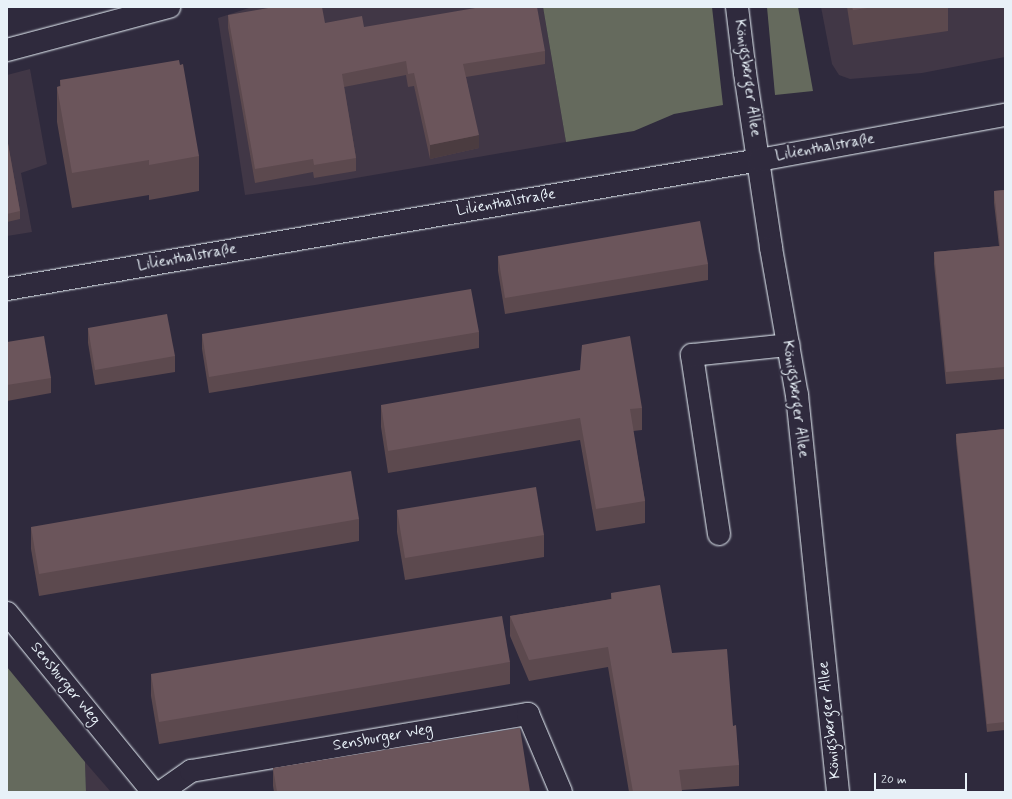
<!DOCTYPE html>
<meta charset="utf-8">
<style>
body{margin:0}
#map{position:relative;width:1012px;height:799px;overflow:hidden;background:#2f2a3d;font-family:Mynerve,sans-serif}
div>[style]{position:absolute}
[style*='--x']{left:calc(var(--x)*1px);top:calc(var(--y)*1px);width:calc(var(--w)*1px);rotate:calc(var(--a)*1deg)}
.built>*{inset:0;background:#413746}
.green>*{inset:0;background:#656a5d}
.roads{filter:drop-shadow(0 0 1px #e8f1f8) drop-shadow(0 0 1px #e8f1f8)}
.minor>*{height:22px;margin:-11px;padding:0 11px;transform-origin:11px;border-radius:11px;background:#2f2a3d}
.wall>*{inset:0;background:#5c494e}
.shaded-wall>*{inset:0;background:#4b3c40}
.building>*{inset:0;background:#6b555b}
span{translate:-50% -50%;white-space:nowrap;text-align:center;line-height:1.15;-webkit-text-stroke:4px #2f2a3d;paint-order:stroke}
.street-label{font-size:15px;color:#e8f1f8}
.frame{position:absolute;inset:0;border:8px solid #e8f1f8;pointer-events:none}
.scale{position:absolute;left:874px;top:773px;width:93px;height:18px;box-sizing:border-box;border:2px solid #e8f1f8;border-top:0;padding-left:5px;font-size:12px;line-height:14px;white-space:nowrap;color:#e8f1f8;-webkit-text-stroke:3px #2f2a3d;paint-order:stroke}
</style>
<div id="map">
<div class="built">
<i style="clip-path:polygon(252px 7px,543px 7px,566px 142px,315px 185px,245px 195px,218px 18px)"></i>
<i style="clip-path:polygon(821px 7px,1005px 7px,1005px 57px,922px 73px,850px 79px,839px 75px,832px 64px)"></i>
<i style="clip-path:polygon(30px 69px,47px 164px,21px 173px,32px 232px,7px 236px,7px 75px)"></i>
<i style="clip-path:polygon(85px 762px,111px 792px,86px 792px)"></i>
</div>
<div class="green">
<i style="clip-path:polygon(543px 7px,712px 7px,723px 105px,674px 114px,634px 131px,566px 142px)"></i>
<i style="clip-path:polygon(767px 7px,798px 7px,813px 91px,775px 95px)"></i>
<i style="clip-path:polygon(7px 667px,85px 762px,86px 792px,7px 792px)"></i>
</div>
<div class="roads">
<div class="minor">
<i style="--x:737;--y:7;--w:66;--a:83.1"></i>
<i style="--x:745;--y:73;--w:177;--a:81.5"></i>
<i style="--x:771;--y:248;--w:149;--a:80"></i>
<i style="--x:797;--y:395;--w:399;--a:84.1"></i>
<i style="--x:7;--y:50;--w:168;--a:-14.9"></i>
<i style="--x:7;--y:289;--w:763;--a:-9.73"></i>
<i style="--x:759;--y:160;--w:250;--a:-10.4"></i>
<i style="--x:719;--y:534;--w:181;--a:-98.6"></i>
<i style="--x:692;--y:355;--w:97;--a:-5.9"></i>
<i style="--x:7;--y:613;--w:231;--a:50.8"></i>
<i style="--x:161;--y:792;--w:37;--a:-35"></i>
<i style="--x:191;--y:771;--w:342;--a:-9.6"></i>
<i style="--x:528;--y:714;--w:85;--a:67.1"></i>
</div>
</div>
<div class="wall">
<i style="clip-path:polygon(847px 7px,948px 7px,948px 31px,853px 45px)"></i>
<i style="clip-path:polygon(228px 15px,364px 27px,545px 51px,545px 64px,466px 77px,479px 148px,430px 159px,414px 86px,408px 87px,406px 75px,344px 87px,356px 158px,356px 171px,314px 178px,313px 172px,255px 183px,228px 28px)"></i>
<i style="clip-path:polygon(60px 80px,199px 156px,199px 191px,149px 200px,149px 195px,72px 208px,57px 122px,57px 87px,60px 86px)"></i>
<i style="clip-path:polygon(7px 138px,20px 211px,20px 219px,7px 222px)"></i>
<i style="clip-path:polygon(1005px 190px,1005px 379px,946px 384px,934px 264px,934px 252px,999px 246px,994px 203px,994px 191px)"></i>
<i style="clip-path:polygon(498px 256px,708px 264px,708px 280px,505px 314px,498px 271px)"></i>
<i style="clip-path:polygon(88px 328px,175px 356px,175px 372px,95px 385px,88px 343px)"></i>
<i style="clip-path:polygon(479px 332px,479px 348px,209px 393px,202px 349px,202px 334px)"></i>
<i style="clip-path:polygon(7px 342px,51px 378px,51px 393px,7px 401px)"></i>
<i style="clip-path:polygon(381px 405px,642px 408px,642px 430px,633px 431px,645px 501px,645px 523px,596px 531px,580px 440px,388px 473px,381px 427px)"></i>
<i style="clip-path:polygon(1005px 429px,1005px 730px,987px 732px,956px 442px,956px 434px)"></i>
<i style="clip-path:polygon(397px 510px,544px 535px,544px 557px,405px 580px,397px 532px)"></i>
<i style="clip-path:polygon(359px 519px,359px 541px,39px 596px,31px 549px,31px 527px)"></i>
<i style="clip-path:polygon(611px 593px,672px 653px,733px 726px,739px 765px,739px 786px,682px 790px,682px 792px,629px 792px,608px 667px,529px 681px,510px 636px,510px 616px,611px 599px)"></i>
<i style="clip-path:polygon(510px 662px,510px 684px,159px 744px,151px 696px,151px 674px)"></i>
<i style="clip-path:polygon(273px 768px,530px 792px,274px 792px,273px 786px)"></i>
</div>
<div class="shaded-wall">
<i style="clip-path:polygon(479px 135px,479px 148px,430px 159px,430px 145px)"></i>
</div>
<div class="building">
<i style="clip-path:polygon(274px 7px,322px 7px,325px 23px,362px 16px,364px 27px,481px 7px,537px 7px,545px 51px,463px 64px,479px 135px,430px 145px,414px 73px,408px 74px,406px 61px,342px 74px,356px 158px,314px 165px,313px 159px,255px 169px,228px 15px)"></i>
<i style="clip-path:polygon(852px 7px,875px 7px,853px 10px)"></i>
<i style="clip-path:polygon(179px 60px,180px 65px,183px 64px,199px 156px,149px 165px,149px 160px,72px 173px,57px 87px,61px 86px,60px 80px)"></i>
<i style="clip-path:polygon(7px 138px,20px 211px,7px 214px)"></i>
<i style="clip-path:polygon(1005px 190px,1005px 367px,946px 372px,934px 252px,1000px 246px,994px 191px)"></i>
<i style="clip-path:polygon(700px 221px,708px 264px,505px 298px,498px 256px)"></i>
<i style="clip-path:polygon(471px 289px,479px 332px,209px 377px,202px 334px)"></i>
<i style="clip-path:polygon(167px 314px,175px 356px,95px 370px,88px 328px)"></i>
<i style="clip-path:polygon(44px 336px,51px 378px,7px 385px,7px 342px)"></i>
<i style="clip-path:polygon(630px 336px,642px 408px,630px 409px,645px 501px,596px 509px,580px 418px,388px 451px,381px 405px,580px 370px,582px 345px)"></i>
<i style="clip-path:polygon(1005px 429px,1005px 722px,987px 724px,956px 434px)"></i>
<i style="clip-path:polygon(351px 471px,359px 519px,39px 574px,31px 527px)"></i>
<i style="clip-path:polygon(536px 487px,544px 535px,405px 558px,397px 510px)"></i>
<i style="clip-path:polygon(660px 585px,672px 653px,727px 649px,733px 726px,736px 725px,739px 765px,679px 770px,682px 792px,633px 792px,608px 647px,529px 660px,510px 616px,612px 599px,611px 593px)"></i>
<i style="clip-path:polygon(502px 616px,510px 662px,159px 722px,151px 674px)"></i>
<i style="clip-path:polygon(520px 728px,530px 792px,277px 792px,273px 768px)"></i>
</div>
<div class="street-label">
<span style="left:747px;top:78px;rotate:82deg">Königsberger Allee</span>
<span style="left:825px;top:148px;rotate:-10deg">Lilienthalstraße</span>
<span style="left:506px;top:203px;rotate:-10deg">Lilienthalstraße</span>
<span style="left:187px;top:258px;rotate:-10deg">Lilienthalstraße</span>
<span style="left:795px;top:399px;rotate:82deg">Königsberger Allee</span>
<span style="left:65px;top:684px;rotate:51deg">Sensburger Weg</span>
<span style="left:830px;top:720px;rotate:-96deg">Königsberger Allee</span>
<span style="left:383px;top:738px;rotate:-10deg">Sensburger Weg</span>
</div>
<div class="frame"></div>
<div class="scale">20 m</div>
</div>
